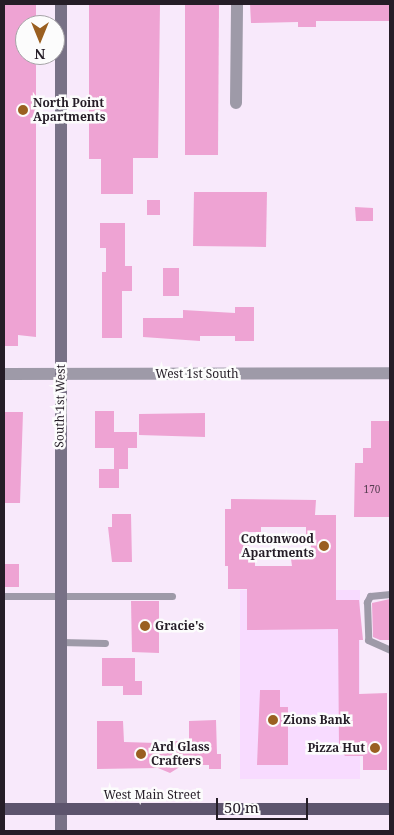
<!DOCTYPE html>
<style>
body{margin:0}
#map{position:relative;width:394px;height:835px;overflow:hidden;background:#f8e9fb;font-family:"Noto Serif",serif}
div>[style]{position:absolute}
[style*='--x']{left:calc(var(--x)*1px);top:calc(var(--y)*1px);width:calc(var(--w)*1px);rotate:calc(var(--a)*1deg)}
.built>*{inset:0;background:#f8dbff}
.building>*{inset:0;background:#eea3d3}
.lane>*{height:7px;margin:-3.5px;padding:0 3.5px;transform-origin:3.5px;border-radius:3.5px;background:#9e9aa8}
.street>*{height:12px;margin:-6px;padding:0 6px;transform-origin:6px;border-radius:6px;background:#9e9aa8}
.secondary>*{height:12px;margin:-6px;padding:0 6px;transform-origin:6px;border-radius:6px;background:#787186}
.primary>*{height:12px;margin:-6px;padding:0 6px;transform-origin:6px;border-radius:6px;background:#5d546d}
.dots>*{width:14px;height:14px;translate:-50% -50%;box-sizing:border-box;border:2px solid #fcfcfc;border-radius:50%}
span{translate:-50% -50%;white-space:nowrap;text-align:center;line-height:1.15;-webkit-text-stroke:5px #fcfcfc;paint-order:stroke}
.number-label{font-size:10px;color:#573e52}
.number-label span{-webkit-text-stroke-width:0}
.poi-label{font-size:12px;color:#251d27;font-weight:700}
.left{translate:0 -50%;text-align:left}
.right{translate:-100% -50%;text-align:right}
.street-label{font-size:12px;color:#251d27}
.frame{position:absolute;inset:0;border:5px solid #251d27;pointer-events:none}
.north{position:absolute;left:15px;top:15px;width:50px;height:50px;box-sizing:border-box;background:#fcfcfc;border:1px solid #a6a3a7;border-radius:50%;rotate:180deg;font-size:14px;font-weight:700;line-height:20px;text-align:center;color:#251d27}
.north::after{content:'';display:block;margin:auto;width:18px;height:22px;background:#9a5f20;clip-path:polygon(50% 0,100% 100%,50% 72%,0 100%)}
.scale{position:absolute;left:216px;top:798px;width:92px;height:22px;box-sizing:border-box;border:2px solid #251d27;border-top:0;padding-left:6px;font-size:15px;line-height:18px;white-space:nowrap;color:#251d27;-webkit-text-stroke:4px #fcfcfc;paint-order:stroke}
</style>
<div id="map">
<div class="built">
<i style="clip-path:polygon(240px 590px,360px 590px,360px 779px,240px 779px)"></i>
</div>
<div class="building">
<i style="clip-path:polygon(4px 4px,36px 4px,36px 25px,25px 25px,25px 55px,36px 55px,36px 337px,18px 335px,18px 346px,4px 346px)"></i>
<i style="clip-path:polygon(89px 4px,160px 4px,158px 158px,133px 158px,133px 194px,101px 194px,101px 159px,89px 159px)"></i>
<i style="clip-path:polygon(185px 4px,219px 4px,218px 155px,185px 155px)"></i>
<i style="clip-path:polygon(250px 4px,390px 4px,390px 21px,316px 21px,316px 27px,298px 27px,298px 22px,251px 23px)"></i>
<i style="clip-path:polygon(194px 192px,267px 192px,266px 247px,193px 246px)"></i>
<i style="clip-path:polygon(147px 200px,160px 200px,160px 215px,147px 215px)"></i>
<i style="clip-path:polygon(355px 207px,373px 208px,373px 221px,356px 221px)"></i>
<i style="clip-path:polygon(100px 223px,125px 223px,125px 266px,132px 266px,132px 291px,122px 291px,122px 338px,102px 338px,102px 272px,106px 272px,106px 248px,100px 248px)"></i>
<i style="clip-path:polygon(163px 268px,179px 268px,179px 296px,163px 296px)"></i>
<i style="clip-path:polygon(235px 307px,254px 307px,254px 341px,235px 341px,235px 336px,200px 336px,200px 341px,143px 337px,143px 318px,183px 318px,183px 310px,235px 313px)"></i>
<i style="clip-path:polygon(95px 411px,114px 411px,114px 432px,137px 432px,137px 448px,128px 448px,128px 469px,114px 469px,114px 448px,95px 448px)"></i>
<i style="clip-path:polygon(4px 412px,23px 412px,20px 503px,4px 503px)"></i>
<i style="clip-path:polygon(205px 413px,205px 437px,139px 435px,139px 414px)"></i>
<i style="clip-path:polygon(371px 421px,390px 421px,390px 517px,354px 517px,355px 463px,363px 463px,363px 448px,371px 448px)"></i>
<i style="clip-path:polygon(99px 469px,119px 469px,119px 488px,99px 488px)"></i>
<i style="clip-path:polygon(evenodd,231px 499px,316px 500px,315px 515px,336px 515px,336px 600px,359px 600px,363px 640px,359px 640px,359px 694px,387px 693px,387px 770px,363px 770px,363px 756px,345px 756px,339px 748px,338px 629px,247px 630px,247px 589px,228px 589px,228px 566px,225px 566px,225px 509px,231px 509px,231px 499px,261px 527px,306px 527px,306px 538px,311px 538px,311px 559px,291px 559px,292px 566px,255px 566px,255px 553px,249px 553px,249px 532px,261px 532px,261px 527px)"></i>
<i style="clip-path:polygon(112px 514px,131px 514px,132px 562px,112px 562px,108px 527px,112px 527px)"></i>
<i style="clip-path:polygon(4px 564px,19px 564px,19px 587px,4px 587px)"></i>
<i style="clip-path:polygon(390px 599px,390px 640px,380px 640px,373px 637px,372px 603px)"></i>
<i style="clip-path:polygon(131px 601px,159px 601px,159px 653px,132px 652px)"></i>
<i style="clip-path:polygon(102px 658px,135px 658px,135px 681px,142px 681px,142px 695px,123px 695px,123px 686px,102px 686px)"></i>
<i style="clip-path:polygon(260px 690px,280px 690px,280px 707px,288px 707px,288px 765px,257px 765px)"></i>
<i style="clip-path:polygon(216px 720px,217px 754px,221px 754px,221px 769px,209px 769px,209px 765px,183px 765px,170px 773px,158px 768px,97px 769px,97px 721px,123px 721px,124px 742px,157px 743px,189px 740px,189px 721px)"></i>
</div>
<div class="lane">
<i style="--x:390;--y:594;--w:20;--a:174"></i>
<i style="--x:370;--y:596;--w:7;--a:117"></i>
<i style="--x:367;--y:602;--w:38;--a:88"></i>
<i style="--x:368;--y:640;--w:24;--a:24"></i>
<i style="--x:4;--y:596;--w:168;--a:0"></i>
<i style="--x:60;--y:642;--w:45;--a:1.3"></i>
</div>
<div class="street">
<i style="--x:236;--y:103;--w:99;--a:-89.4"></i>
<i style="--x:4;--y:374;--w:386;--a:-0.1"></i>
</div>
<div class="secondary">
<i style="--x:61;--y:4;--w:827;--a:90"></i>
</div>
<div class="primary">
<i style="--x:4;--y:809;--w:386;--a:0"></i>
</div>
<div class="dots">
<i style="left:23px;top:110px;background:#9a5f20"></i>
<i style="left:324px;top:546px;background:#9a5f20"></i>
<i style="left:145px;top:626px;background:#9a5f20"></i>
<i style="left:273px;top:720px;background:#9a5f20"></i>
<i style="left:375px;top:748px;background:#9a5f20"></i>
<i style="left:141px;top:754px;background:#9a5f20"></i>
</div>
<div class="number-label">
<span style="left:372px;top:490px">170</span>
</div>
<div class="poi-label">
<span class="left" style="left:33px;top:110px">North Point<br>Apartments</span>
<span class="right" style="left:314px;top:546px">Cottonwood<br>Apartments</span>
<span class="left" style="left:155px;top:626px">Gracie's</span>
<span class="left" style="left:283px;top:720px">Zions Bank</span>
<span class="left" style="left:151px;top:754px">Ard Glass<br>Crafters</span>
<span class="right" style="left:365px;top:748px">Pizza Hut</span>
</div>
<div class="street-label">
<span style="left:197px;top:374px">West 1st South</span>
<span style="left:60px;top:406px;rotate:-89deg">South 1st West</span>
<span style="left:152px;top:795px">West Main Street</span>
</div>
<div class="frame"></div>
<div class="north">N</div>
<div class="scale">50 m</div>
</div>
